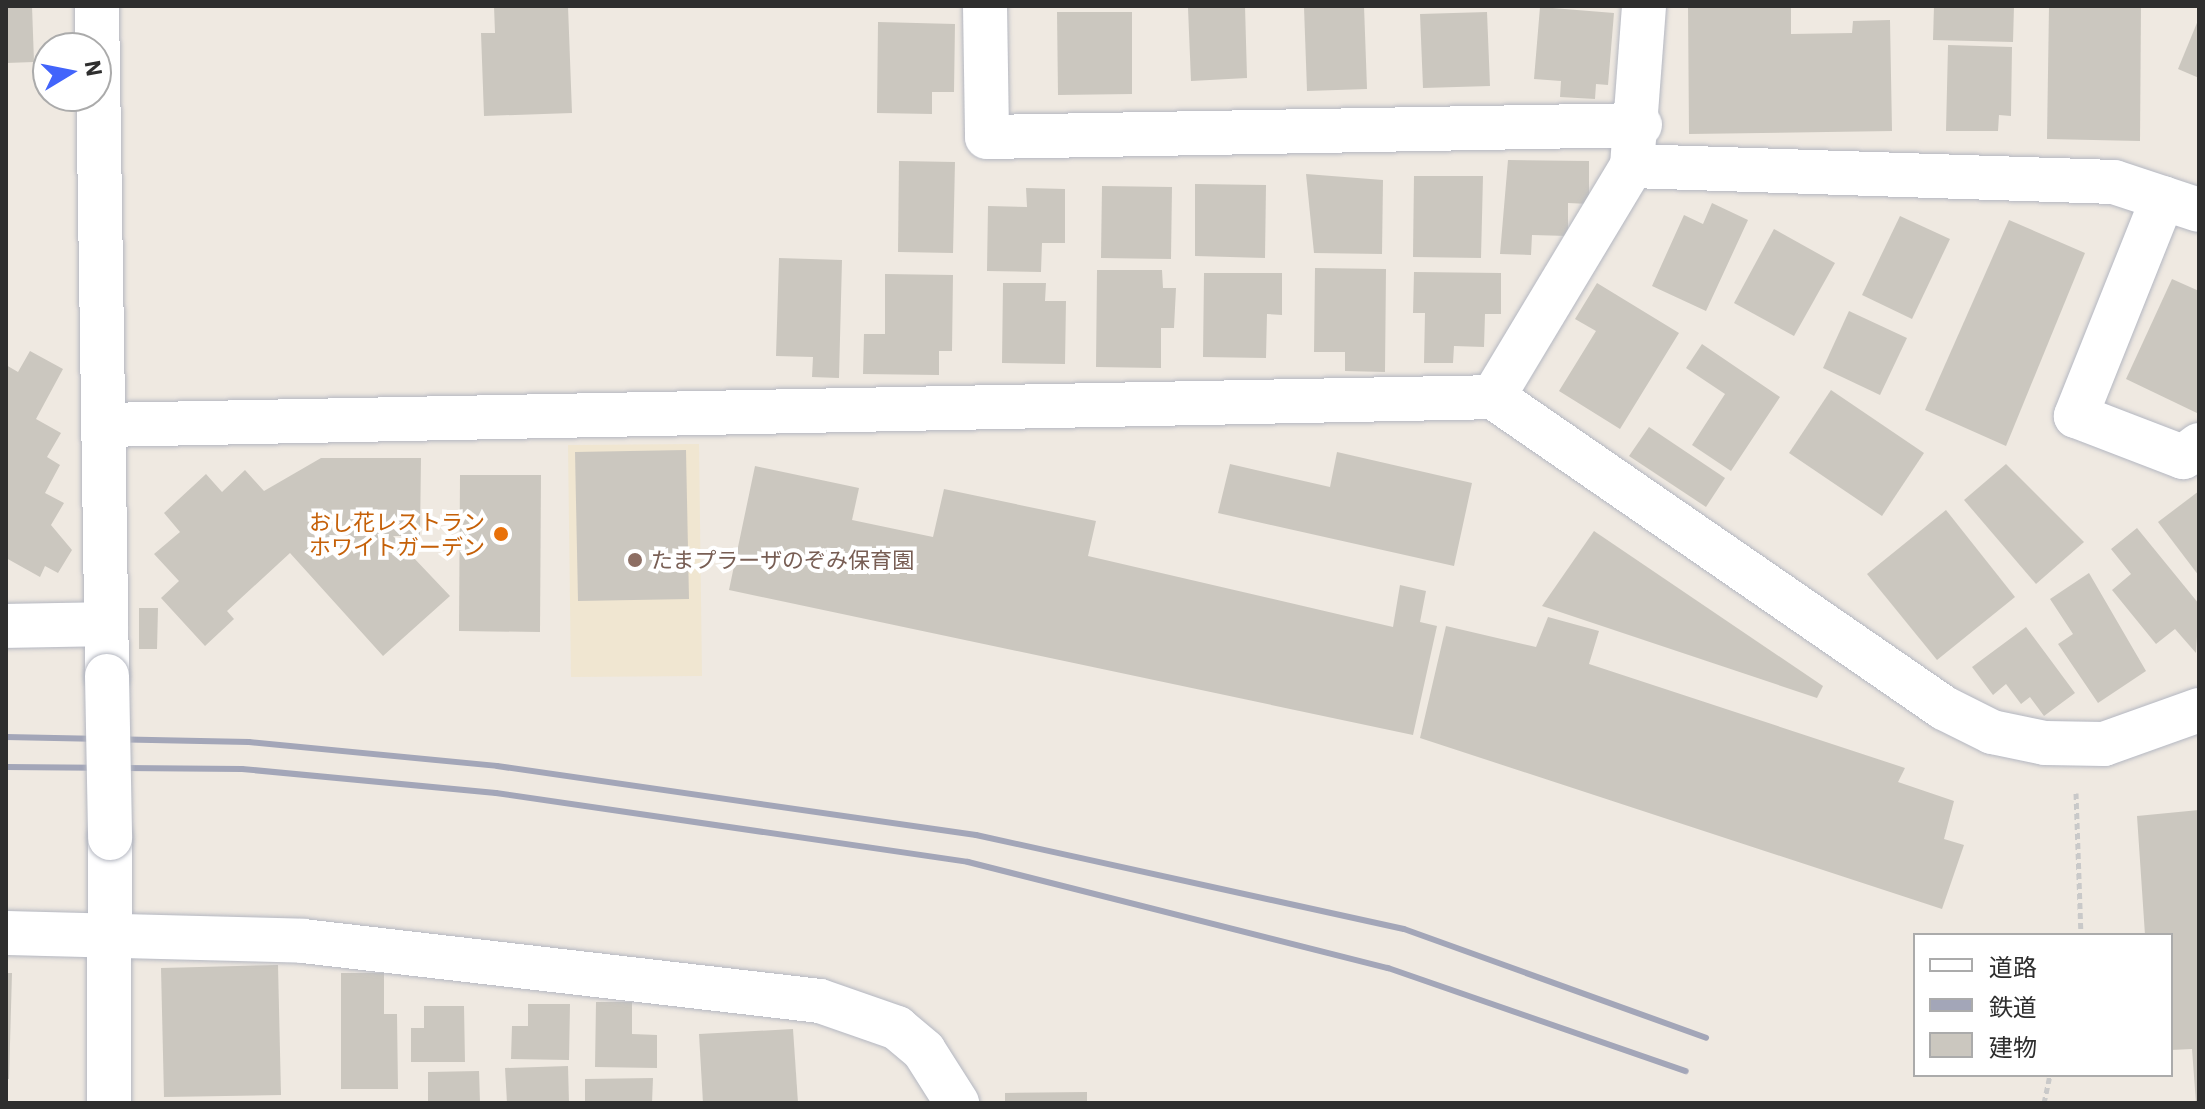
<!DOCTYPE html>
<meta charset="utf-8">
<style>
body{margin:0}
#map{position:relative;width:2205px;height:1109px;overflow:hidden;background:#efe9e1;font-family:"IBM Plex Sans","Noto Sans JP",sans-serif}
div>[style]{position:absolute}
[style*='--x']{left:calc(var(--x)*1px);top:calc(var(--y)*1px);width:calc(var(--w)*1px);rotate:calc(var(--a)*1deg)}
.education>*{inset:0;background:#f0e6d1}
.building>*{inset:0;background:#cbc7bf}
.path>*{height:5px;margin-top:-2.5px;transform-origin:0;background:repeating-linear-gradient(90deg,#c9c9c9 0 6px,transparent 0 10px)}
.roads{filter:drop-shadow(0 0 2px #b4b7c1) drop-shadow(0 0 2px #b4b7c1)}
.minor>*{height:44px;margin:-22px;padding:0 22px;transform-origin:22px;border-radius:22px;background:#fff}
.rail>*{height:6px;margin:-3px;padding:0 3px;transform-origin:3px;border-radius:3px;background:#a3a6b8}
.bridges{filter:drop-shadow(0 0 2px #b4b7c1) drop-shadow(0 0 2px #b4b7c1)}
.minor-bridge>*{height:44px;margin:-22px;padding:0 22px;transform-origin:22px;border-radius:22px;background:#fff}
.dots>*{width:22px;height:22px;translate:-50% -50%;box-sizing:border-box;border:4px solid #fff;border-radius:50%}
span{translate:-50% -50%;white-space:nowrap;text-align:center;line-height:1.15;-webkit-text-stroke:8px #fff;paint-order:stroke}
.food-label{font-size:22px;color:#c56008}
.right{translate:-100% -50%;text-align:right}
.education-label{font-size:22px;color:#785e54}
.left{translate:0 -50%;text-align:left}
.frame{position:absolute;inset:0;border:8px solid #2e2e2e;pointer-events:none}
.legend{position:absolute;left:1913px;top:933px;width:260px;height:144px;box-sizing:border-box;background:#fff;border:2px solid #ababab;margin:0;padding:10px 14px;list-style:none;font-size:24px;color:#2e2e2e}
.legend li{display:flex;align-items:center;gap:16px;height:40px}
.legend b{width:40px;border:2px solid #ababab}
.north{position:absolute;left:32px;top:32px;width:80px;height:80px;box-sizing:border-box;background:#fff;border:2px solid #ababab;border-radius:50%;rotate:80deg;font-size:22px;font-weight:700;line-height:32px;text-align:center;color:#2e2e2e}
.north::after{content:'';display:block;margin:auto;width:28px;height:36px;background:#4264fb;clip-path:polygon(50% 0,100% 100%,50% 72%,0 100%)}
</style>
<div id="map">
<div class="education">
<i style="clip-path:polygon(699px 444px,702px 676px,571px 677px,568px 445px)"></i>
</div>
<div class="building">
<i style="clip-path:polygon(6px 6px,32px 6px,34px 62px,6px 63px)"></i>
<i style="clip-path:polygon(494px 6px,568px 6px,572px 113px,484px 116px,481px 33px,495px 33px)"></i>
<i style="clip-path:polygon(1245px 6px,1247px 78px,1191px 81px,1188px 8px)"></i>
<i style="clip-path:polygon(1364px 6px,1367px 89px,1307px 91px,1304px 7px)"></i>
<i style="clip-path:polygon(1688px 6px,1791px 6px,1791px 34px,1852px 33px,1853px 21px,1890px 20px,1892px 131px,1689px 134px)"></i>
<i style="clip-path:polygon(1934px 6px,2014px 6px,2013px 42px,1933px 40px)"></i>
<i style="clip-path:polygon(2049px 6px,2141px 6px,2140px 141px,2047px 139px)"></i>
<i style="clip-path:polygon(1540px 7px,1614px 13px,1608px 85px,1596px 84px,1595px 99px,1560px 97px,1561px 81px,1534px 79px)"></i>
<i style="clip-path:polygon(1057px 12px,1132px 12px,1132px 94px,1058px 95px)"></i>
<i style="clip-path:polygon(1487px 12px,1490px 86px,1423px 88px,1420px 14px)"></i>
<i style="clip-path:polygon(2199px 18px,2199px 78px,2178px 69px)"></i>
<i style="clip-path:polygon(878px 22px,955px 24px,954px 92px,932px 92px,932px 114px,877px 113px)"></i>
<i style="clip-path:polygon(1948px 45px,2012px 47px,2011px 116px,1999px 115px,1998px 131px,1946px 131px)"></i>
<i style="clip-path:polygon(1508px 160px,1589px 161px,1589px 204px,1568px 203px,1568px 236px,1532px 235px,1531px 255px,1500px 254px)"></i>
<i style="clip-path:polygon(899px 161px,955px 162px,953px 253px,898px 252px)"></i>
<i style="clip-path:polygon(1306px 174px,1383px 180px,1382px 254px,1314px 253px)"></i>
<i style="clip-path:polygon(1414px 176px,1483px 176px,1481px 258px,1413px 257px)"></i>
<i style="clip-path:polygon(1195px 184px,1266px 185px,1265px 258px,1195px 256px)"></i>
<i style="clip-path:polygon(1102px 186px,1172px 187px,1171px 259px,1101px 258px)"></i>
<i style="clip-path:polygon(1026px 188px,1065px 189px,1065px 243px,1042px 243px,1041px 272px,987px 271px,988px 206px,1027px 207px)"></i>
<i style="clip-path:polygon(1712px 203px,1748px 220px,1706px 311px,1652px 286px,1684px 215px,1703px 224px)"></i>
<i style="clip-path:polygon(1900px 216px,1950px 239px,1912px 319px,1862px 295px)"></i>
<i style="clip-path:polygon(2009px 220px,2085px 253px,2006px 446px,1925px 410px)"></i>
<i style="clip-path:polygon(1774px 229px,1835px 263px,1794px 336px,1734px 303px)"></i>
<i style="clip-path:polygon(779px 258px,842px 260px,839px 378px,812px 377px,813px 357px,776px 356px)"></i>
<i style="clip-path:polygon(1315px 268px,1386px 269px,1385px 372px,1345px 371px,1345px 352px,1314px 352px)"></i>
<i style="clip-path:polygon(1097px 270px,1162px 270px,1163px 288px,1176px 288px,1174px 328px,1161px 328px,1161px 368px,1096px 367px)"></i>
<i style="clip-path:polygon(1414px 272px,1501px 273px,1501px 314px,1485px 314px,1484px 347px,1454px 346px,1453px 363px,1424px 363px,1425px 313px,1413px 313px)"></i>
<i style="clip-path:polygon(1204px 273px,1282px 273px,1282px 315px,1267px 314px,1266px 358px,1203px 357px)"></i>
<i style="clip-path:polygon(885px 274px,953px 275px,952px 351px,939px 351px,939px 375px,863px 374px,864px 334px,885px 334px)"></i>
<i style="clip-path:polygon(2172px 279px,2199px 291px,2199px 414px,2126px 379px)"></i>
<i style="clip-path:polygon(1003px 283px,1046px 283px,1045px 301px,1066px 301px,1065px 364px,1002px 363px)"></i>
<i style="clip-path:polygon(1597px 283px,1679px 333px,1620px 429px,1559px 391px,1596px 331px,1575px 319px)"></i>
<i style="clip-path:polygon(1849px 311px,1907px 338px,1880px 395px,1823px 368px)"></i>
<i style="clip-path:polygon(1702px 344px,1780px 397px,1731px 471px,1692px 445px,1725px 394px,1686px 368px)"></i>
<i style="clip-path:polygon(30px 351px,63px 369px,36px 419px,61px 433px,47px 457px,60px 465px,45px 493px,64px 503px,51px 525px,72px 550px,58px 573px,45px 566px,40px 577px,6px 558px,6px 365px,18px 372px)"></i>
<i style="clip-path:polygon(1831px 390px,1924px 453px,1882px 516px,1789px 453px)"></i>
<i style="clip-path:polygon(1649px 427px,1725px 478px,1706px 507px,1629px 456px)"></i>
<i style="clip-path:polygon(686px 450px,689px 599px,578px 601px,575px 452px)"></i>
<i style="clip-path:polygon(1337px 452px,1472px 483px,1454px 566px,1218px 513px,1230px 464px,1330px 487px)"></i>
<i style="clip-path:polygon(321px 458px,421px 458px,420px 536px,393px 536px,450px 596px,383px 656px,290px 553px,227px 611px,234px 619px,205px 646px,161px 598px,179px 581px,154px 554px,180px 532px,164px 513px,206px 474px,222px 492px,245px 470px,264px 491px)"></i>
<i style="clip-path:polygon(2006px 464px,2084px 542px,2036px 584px,1964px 500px)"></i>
<i style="clip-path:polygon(755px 466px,859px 488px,852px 520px,933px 537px,944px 489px,1096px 521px,1088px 556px,1393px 627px,1400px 585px,1426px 591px,1420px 622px,1437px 626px,1413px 735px,729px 590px)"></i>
<i style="clip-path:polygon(460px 475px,541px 475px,540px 632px,459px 631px)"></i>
<i style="clip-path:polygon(2199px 491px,2199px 576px,2158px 522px)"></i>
<i style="clip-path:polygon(1946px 510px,2015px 597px,1937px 660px,1867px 574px)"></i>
<i style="clip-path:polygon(2137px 528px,2199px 604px,2196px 653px,2175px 629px,2156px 644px,2112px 590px,2131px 574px,2111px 549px)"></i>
<i style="clip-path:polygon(1594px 531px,1823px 686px,1817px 698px,1542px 606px)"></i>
<i style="clip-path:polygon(2089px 573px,2146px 671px,2098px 703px,2058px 644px,2073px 634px,2050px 599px)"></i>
<i style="clip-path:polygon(139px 608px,158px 608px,157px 649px,139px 649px)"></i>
<i style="clip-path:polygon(1548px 617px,1599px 631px,1589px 664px,1905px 768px,1898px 782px,1954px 801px,1944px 839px,1964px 845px,1942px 909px,1420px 738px,1446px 626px,1536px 647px)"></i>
<i style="clip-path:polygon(2026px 627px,2075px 693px,2044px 716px,2030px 697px,2021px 704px,2006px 684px,1993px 695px,1972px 667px)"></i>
<i style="clip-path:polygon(2199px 810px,2199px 1103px,2196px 1103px,2192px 1049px,2171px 1050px,2171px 935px,2145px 935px,2137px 816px)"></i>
<i style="clip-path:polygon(278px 965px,281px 1095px,164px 1097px,161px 968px)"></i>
<i style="clip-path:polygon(6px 973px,12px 973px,9px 1079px,6px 1079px)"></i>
<i style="clip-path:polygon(341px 973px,384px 973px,384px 1014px,397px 1014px,398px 1089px,341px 1089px)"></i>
<i style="clip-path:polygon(596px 1002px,632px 1002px,632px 1034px,657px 1035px,657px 1068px,595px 1067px)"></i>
<i style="clip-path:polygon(528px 1004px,570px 1004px,569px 1060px,511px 1059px,512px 1026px,528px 1026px)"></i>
<i style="clip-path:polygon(424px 1006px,464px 1006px,465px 1062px,411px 1062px,411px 1028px,424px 1028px)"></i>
<i style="clip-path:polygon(793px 1029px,798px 1103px,703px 1103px,699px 1034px)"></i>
<i style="clip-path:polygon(568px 1066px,569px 1103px,507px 1103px,505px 1068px)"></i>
<i style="clip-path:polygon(479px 1071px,480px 1103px,428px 1103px,428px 1072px)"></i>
<i style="clip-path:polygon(653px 1078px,652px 1103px,585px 1103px,585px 1079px)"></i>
<i style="clip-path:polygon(1087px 1092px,1087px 1103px,1005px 1103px,1005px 1093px)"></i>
</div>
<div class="path">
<i style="--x:2076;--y:793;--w:142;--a:88"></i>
<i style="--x:2044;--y:1103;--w:29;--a:-78"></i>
</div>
<div class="roads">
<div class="minor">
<i style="--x:97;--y:6;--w:670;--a:89.14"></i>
<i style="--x:985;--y:6;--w:131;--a:89.1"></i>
<i style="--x:987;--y:137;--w:653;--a:-1.05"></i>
<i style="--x:1632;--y:166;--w:482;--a:1.9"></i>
<i style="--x:2114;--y:182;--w:89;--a:18.2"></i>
<i style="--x:2163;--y:198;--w:235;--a:111.8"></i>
<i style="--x:2076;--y:416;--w:115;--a:21"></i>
<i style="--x:2183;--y:457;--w:20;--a:-37"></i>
<i style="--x:1493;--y:397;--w:270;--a:-59"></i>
<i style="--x:1632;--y:166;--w:160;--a:-85.7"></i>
<i style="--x:104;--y:425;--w:1389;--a:-1.15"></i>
<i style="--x:1493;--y:397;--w:548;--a:34.59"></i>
<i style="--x:1944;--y:708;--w:54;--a:26.6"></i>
<i style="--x:1992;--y:732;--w:54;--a:11.7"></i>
<i style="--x:2045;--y:743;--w:59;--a:1"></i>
<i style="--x:2104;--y:744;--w:101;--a:-19.7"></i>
<i style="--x:6;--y:626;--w:100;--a:-1.1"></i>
<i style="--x:6;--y:933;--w:297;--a:1.5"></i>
<i style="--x:303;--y:941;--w:520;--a:6.62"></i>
<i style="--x:820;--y:1001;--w:82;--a:19.3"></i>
<i style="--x:897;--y:1028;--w:35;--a:40"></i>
<i style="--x:924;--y:1051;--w:62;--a:57.6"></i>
<i style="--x:109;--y:1103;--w:265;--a:-89.8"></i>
</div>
</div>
<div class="rail">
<i style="--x:6;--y:737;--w:243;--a:1.2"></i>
<i style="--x:249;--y:742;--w:249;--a:5.5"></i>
<i style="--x:497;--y:766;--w:484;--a:8.2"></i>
<i style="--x:976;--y:835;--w:438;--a:12.4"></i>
<i style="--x:1404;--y:929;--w:321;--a:19.8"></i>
<i style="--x:6;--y:767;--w:236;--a:0.5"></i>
<i style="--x:242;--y:769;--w:255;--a:5.4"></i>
<i style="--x:496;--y:793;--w:477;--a:8.3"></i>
<i style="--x:968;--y:862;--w:433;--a:14.2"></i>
<i style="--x:1388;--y:968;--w:315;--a:19.1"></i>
</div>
<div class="bridges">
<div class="minor-bridge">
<i style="--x:107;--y:676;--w:162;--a:88.9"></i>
</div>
</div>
<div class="dots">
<i style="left:501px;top:534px;background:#e8710a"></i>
<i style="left:635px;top:560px;background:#8d6e63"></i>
</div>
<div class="food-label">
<span class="right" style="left:485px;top:534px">おし花レストラン<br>ホワイトガーデン</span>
</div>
<div class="education-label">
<span class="left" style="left:651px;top:560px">たまプラーザのぞみ保育園</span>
</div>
<div class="frame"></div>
<ul class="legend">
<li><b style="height:10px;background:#fff"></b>道路</li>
<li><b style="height:10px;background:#a3a6b8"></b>鉄道</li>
<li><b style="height:22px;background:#cbc7bf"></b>建物</li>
</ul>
<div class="north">N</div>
</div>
